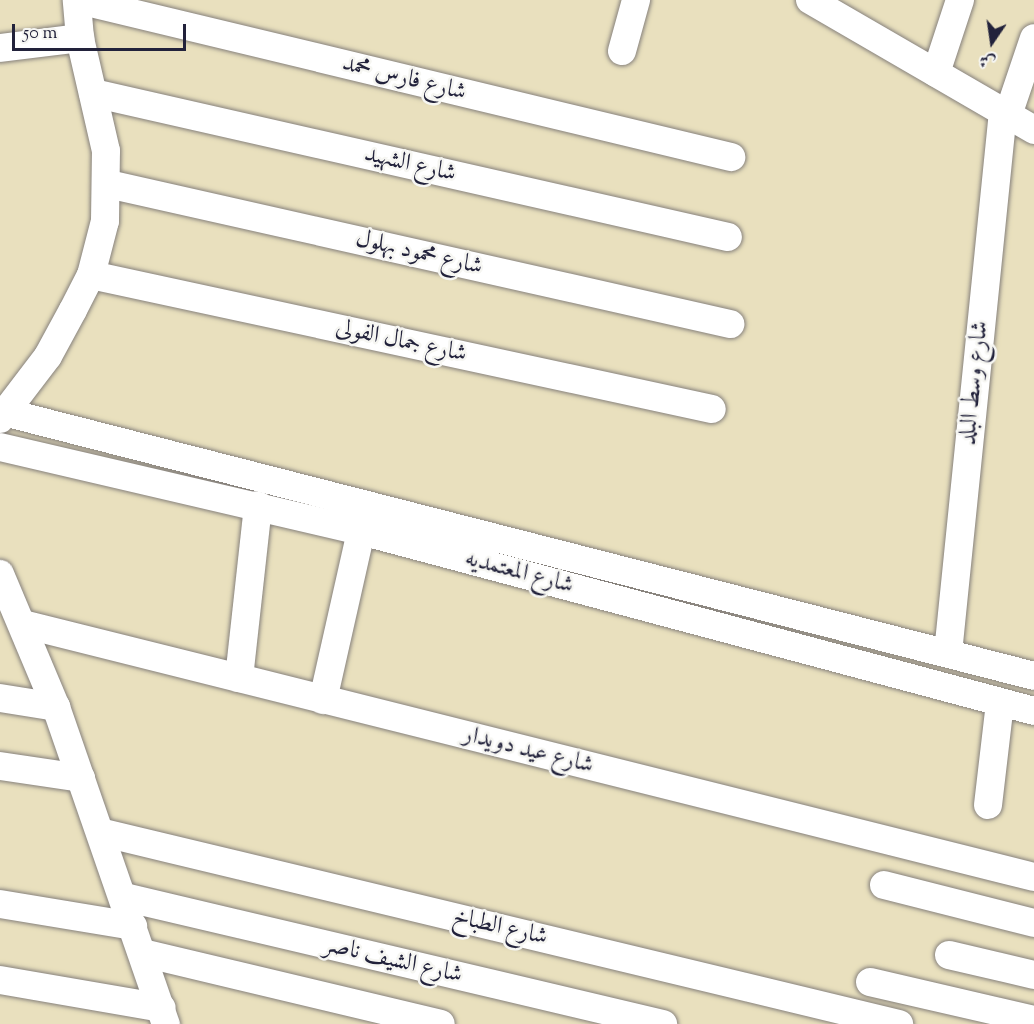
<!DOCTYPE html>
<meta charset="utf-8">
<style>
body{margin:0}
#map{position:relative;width:1034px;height:1024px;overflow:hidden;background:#e9e0be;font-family:"Sorts Mill Goudy",Amiri,serif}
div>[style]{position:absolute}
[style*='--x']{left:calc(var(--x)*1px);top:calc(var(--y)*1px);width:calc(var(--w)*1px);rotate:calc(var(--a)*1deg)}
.roads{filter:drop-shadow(0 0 2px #86817c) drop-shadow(0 0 2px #86817c)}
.street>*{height:28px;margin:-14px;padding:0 14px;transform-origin:14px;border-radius:14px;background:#fff}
span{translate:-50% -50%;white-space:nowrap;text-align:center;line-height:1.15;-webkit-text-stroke:5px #f6f6f2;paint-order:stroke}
.street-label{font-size:24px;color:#22223b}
.north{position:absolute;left:962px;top:12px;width:60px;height:60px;-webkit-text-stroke:4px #f6f6f2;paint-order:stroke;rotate:193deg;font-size:16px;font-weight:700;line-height:24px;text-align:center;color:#22223b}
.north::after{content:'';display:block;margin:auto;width:21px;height:27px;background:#22223b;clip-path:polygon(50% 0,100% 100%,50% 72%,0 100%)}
.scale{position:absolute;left:12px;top:24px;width:174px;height:27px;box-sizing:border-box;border:3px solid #22223b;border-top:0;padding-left:8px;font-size:18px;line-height:21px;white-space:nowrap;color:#22223b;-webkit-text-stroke:4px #f6f6f2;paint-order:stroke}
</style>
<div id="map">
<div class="roads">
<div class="street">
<i style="--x:78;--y:0;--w:672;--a:13.52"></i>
<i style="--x:810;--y:0;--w:259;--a:30.1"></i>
<i style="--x:0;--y:48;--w:81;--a:-7.1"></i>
<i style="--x:622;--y:51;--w:53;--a:-74.6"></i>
<i style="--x:936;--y:73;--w:77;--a:-71.8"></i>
<i style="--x:93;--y:93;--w:651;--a:12.78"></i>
<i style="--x:1008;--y:115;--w:81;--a:-71.3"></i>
<i style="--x:108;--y:184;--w:638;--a:12.68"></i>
<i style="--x:91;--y:275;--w:635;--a:12.18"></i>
<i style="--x:0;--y:411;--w:1067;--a:14.37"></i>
<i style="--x:0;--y:419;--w:79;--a:-52.7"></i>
<i style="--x:48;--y:356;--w:52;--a:-61.5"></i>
<i style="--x:73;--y:310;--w:39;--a:-63"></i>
<i style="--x:91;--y:275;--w:56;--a:-75.5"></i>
<i style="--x:105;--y:221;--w:70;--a:-89.2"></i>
<i style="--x:106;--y:151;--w:116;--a:-103"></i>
<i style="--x:80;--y:38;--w:38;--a:-95"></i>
<i style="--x:0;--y:447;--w:371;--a:13.1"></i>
<i style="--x:361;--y:531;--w:697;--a:14.97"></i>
<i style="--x:0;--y:574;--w:144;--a:67.2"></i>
<i style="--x:56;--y:707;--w:336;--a:70.9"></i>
<i style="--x:23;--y:624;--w:1042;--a:14.05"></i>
<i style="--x:948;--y:653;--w:544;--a:-84.2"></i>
<i style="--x:239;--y:678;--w:174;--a:-83.7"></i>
<i style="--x:0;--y:698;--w:57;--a:9.1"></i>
<i style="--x:323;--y:700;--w:173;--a:-77.3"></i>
<i style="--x:0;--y:766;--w:82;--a:8.4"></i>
<i style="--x:988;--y:805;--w:103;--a:-83.3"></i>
<i style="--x:100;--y:832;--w:822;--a:13.51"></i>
<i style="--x:884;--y:885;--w:155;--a:14.2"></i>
<i style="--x:124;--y:897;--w:554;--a:13.26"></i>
<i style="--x:0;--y:904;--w:135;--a:9.4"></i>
<i style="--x:143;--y:953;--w:306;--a:13.4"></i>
<i style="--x:949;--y:955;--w:87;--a:13.2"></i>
<i style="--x:0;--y:980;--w:164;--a:9.8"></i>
<i style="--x:870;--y:982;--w:168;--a:13"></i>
</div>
</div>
<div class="street-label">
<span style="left:404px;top:79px;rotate:14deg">شارع فارس محمد</span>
<span style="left:410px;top:165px;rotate:13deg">شارع الشهيد</span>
<span style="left:419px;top:254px;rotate:13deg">شارع محمود بهلول</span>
<span style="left:401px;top:342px;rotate:12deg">شارع جمال الفولى</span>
<span style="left:975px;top:383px;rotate:-84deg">شارع وسط البلد</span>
<span style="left:519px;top:573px;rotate:15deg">شارع المعتمديه</span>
<span style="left:528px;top:751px;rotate:14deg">شارع عيد دويدار</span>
<span style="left:500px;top:928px;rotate:13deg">شارع الطباخ</span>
<span style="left:393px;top:961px;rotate:13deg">شارع الشيف ناصر</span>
</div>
<div class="north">ش</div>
<div class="scale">50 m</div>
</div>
